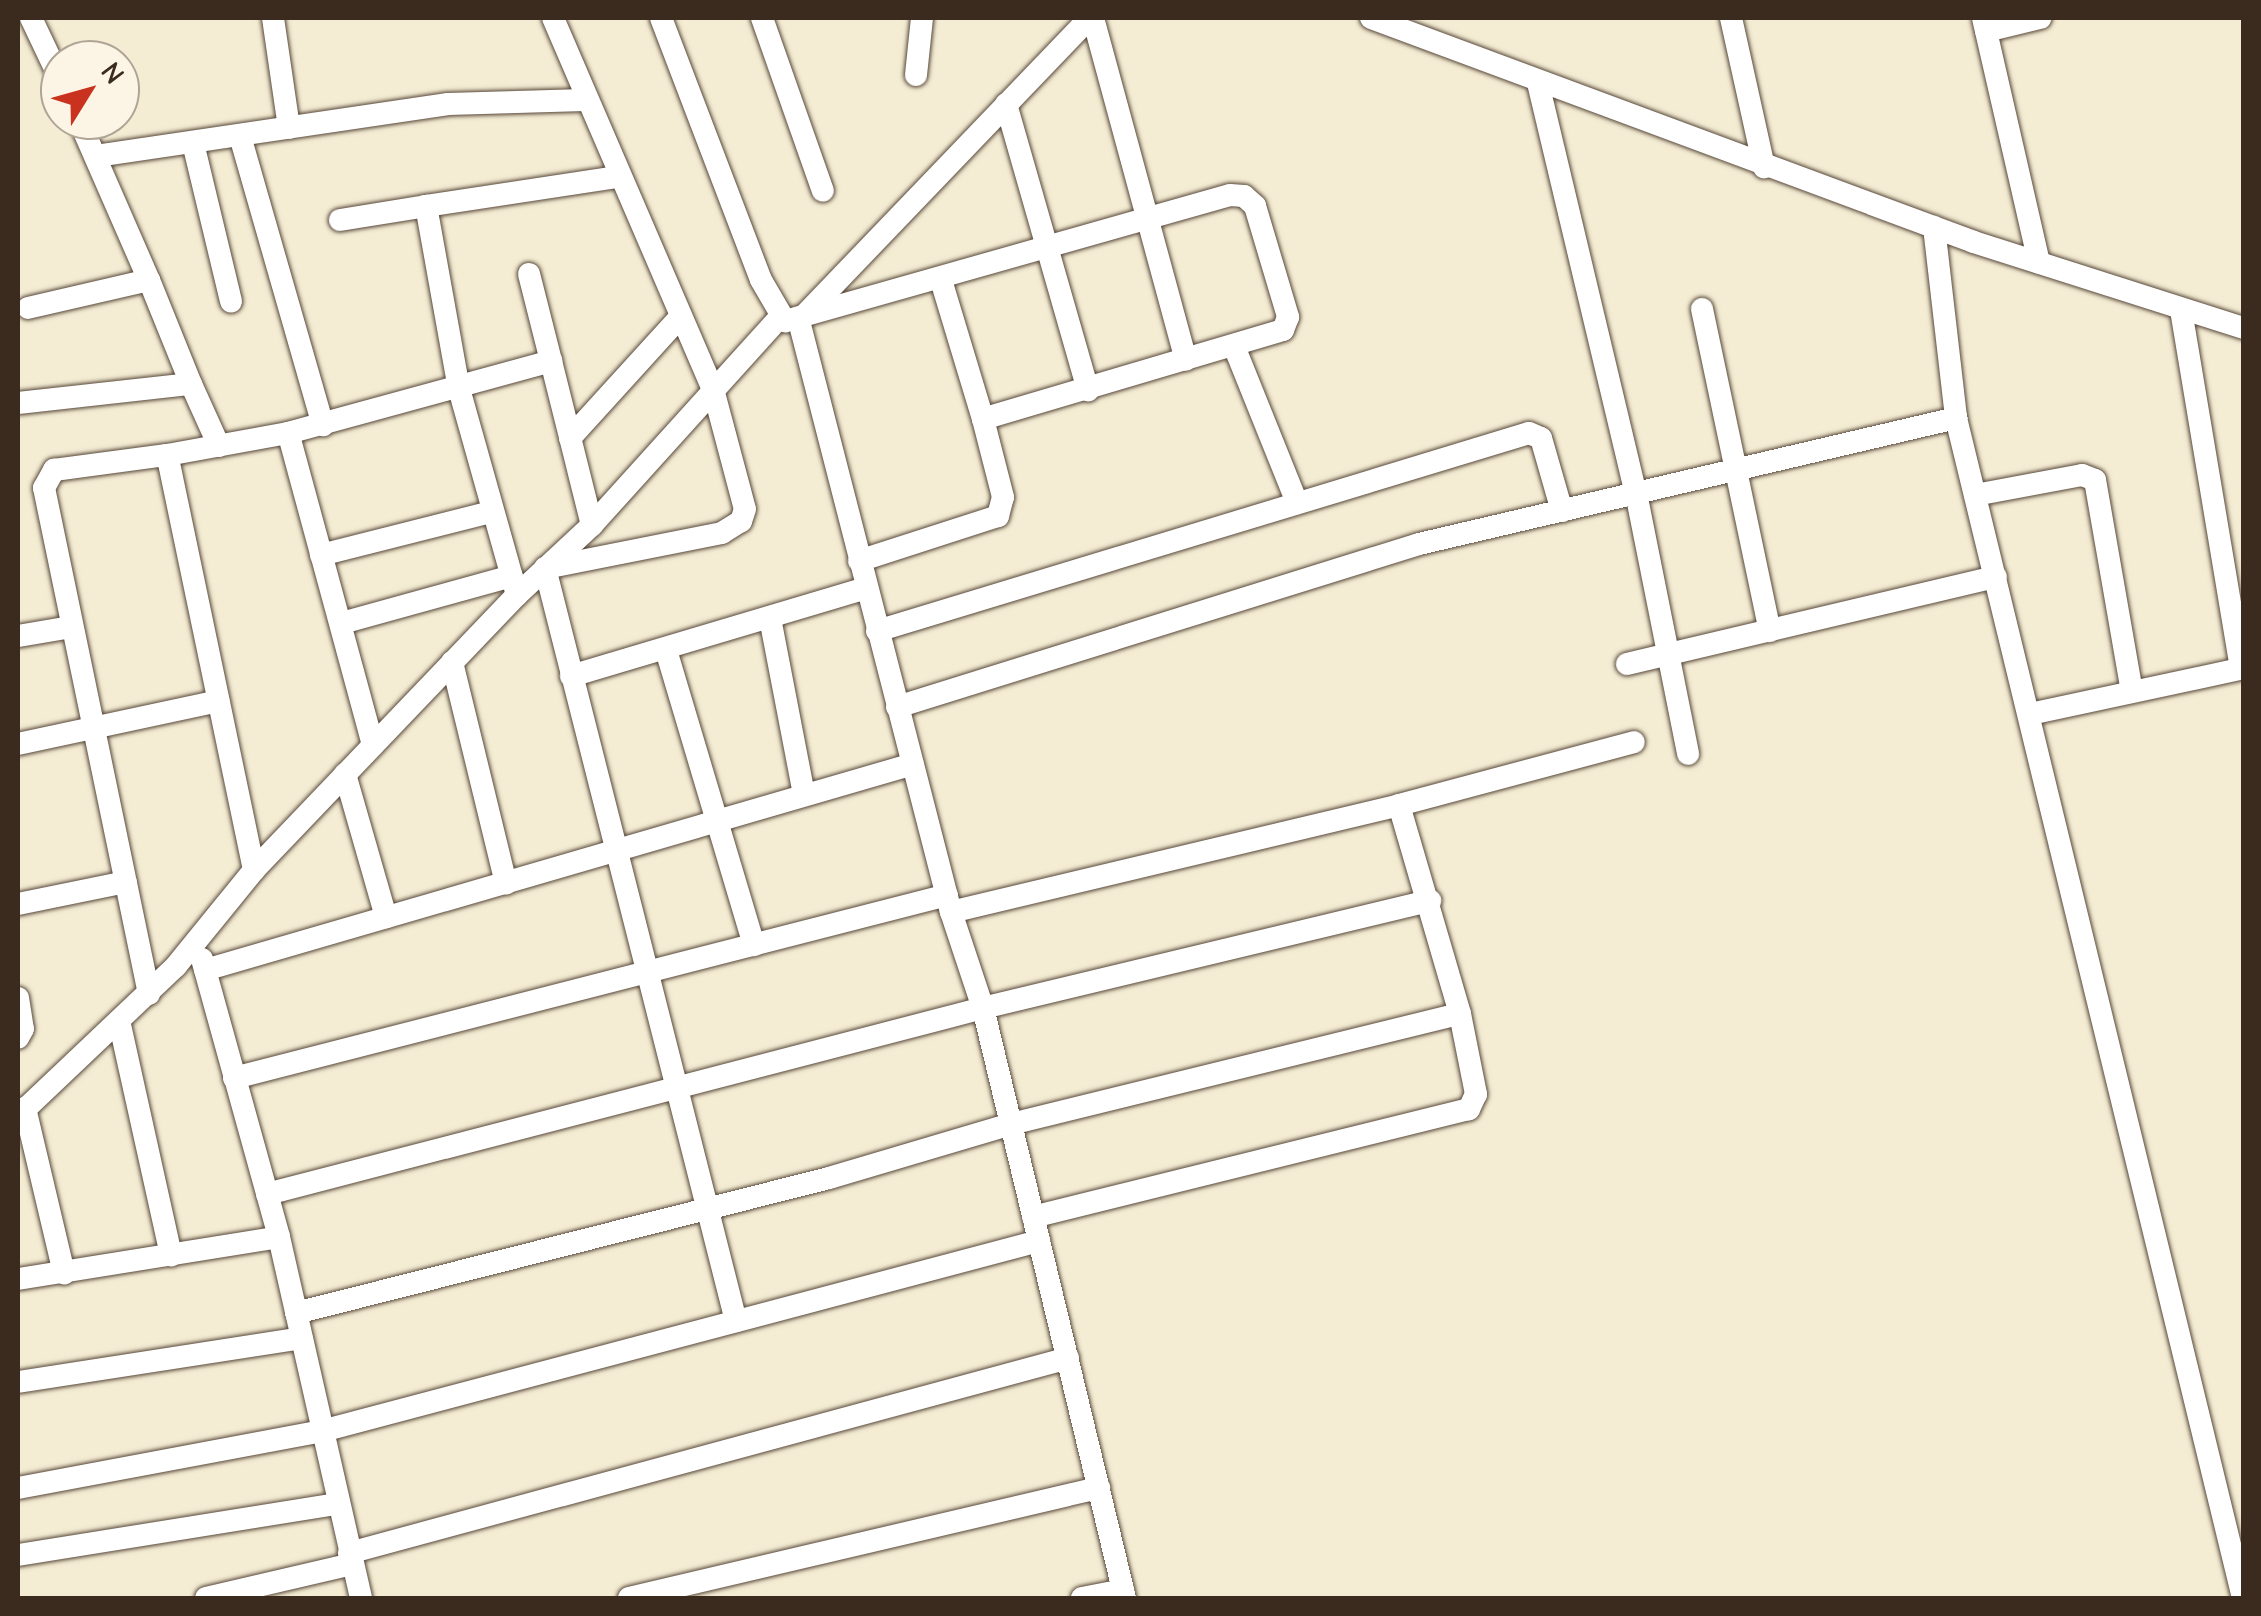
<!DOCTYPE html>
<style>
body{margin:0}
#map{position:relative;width:2261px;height:1616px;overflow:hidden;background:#f4ecd3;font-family:"Comic Neue",sans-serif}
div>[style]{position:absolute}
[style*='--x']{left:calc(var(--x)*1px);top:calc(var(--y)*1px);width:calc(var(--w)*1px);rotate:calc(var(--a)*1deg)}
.roads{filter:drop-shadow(0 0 2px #574739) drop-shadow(0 0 2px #574739)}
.minor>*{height:22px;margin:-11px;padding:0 11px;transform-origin:11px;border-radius:11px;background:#fff}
span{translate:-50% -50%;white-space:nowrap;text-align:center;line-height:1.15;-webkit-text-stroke:8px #fcf5e5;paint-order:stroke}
.frame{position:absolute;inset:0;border:20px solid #3b2a1e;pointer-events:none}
.north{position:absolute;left:40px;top:40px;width:100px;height:100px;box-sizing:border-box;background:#fcf5e5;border:2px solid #afa495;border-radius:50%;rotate:53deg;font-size:28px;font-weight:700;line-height:40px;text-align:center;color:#3b2a1e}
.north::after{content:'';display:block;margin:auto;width:35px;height:45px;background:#c8321e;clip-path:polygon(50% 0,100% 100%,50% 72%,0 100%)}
</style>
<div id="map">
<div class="roads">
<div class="minor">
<i style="--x:31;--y:18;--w:68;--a:64.6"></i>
<i style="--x:273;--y:18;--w:111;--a:81.7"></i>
<i style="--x:553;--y:18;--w:404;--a:66.7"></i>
<i style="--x:713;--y:389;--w:124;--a:75.1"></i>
<i style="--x:745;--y:509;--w:13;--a:108"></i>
<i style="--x:741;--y:521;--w:22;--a:148"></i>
<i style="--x:722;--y:533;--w:180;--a:168.8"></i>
<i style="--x:545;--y:568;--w:777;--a:75.77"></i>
<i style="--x:661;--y:18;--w:280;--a:69.1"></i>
<i style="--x:761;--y:280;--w:48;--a:59.7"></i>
<i style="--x:785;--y:321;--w:462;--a:-15.8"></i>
<i style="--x:1230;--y:195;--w:14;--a:4"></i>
<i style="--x:1244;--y:196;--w:15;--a:42"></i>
<i style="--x:1255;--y:206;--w:116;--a:73.4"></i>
<i style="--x:1288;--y:317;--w:14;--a:111"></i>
<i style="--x:1283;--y:330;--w:313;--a:163.5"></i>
<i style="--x:983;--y:419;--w:81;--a:75.6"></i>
<i style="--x:1003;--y:497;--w:20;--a:105"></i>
<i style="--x:998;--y:516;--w:146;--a:162.1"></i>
<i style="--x:762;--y:18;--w:183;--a:70.6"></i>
<i style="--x:1093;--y:18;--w:354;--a:74.8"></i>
<i style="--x:1371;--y:18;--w:643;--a:20.38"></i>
<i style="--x:1974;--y:242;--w:283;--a:17.7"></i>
<i style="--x:1731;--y:18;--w:153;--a:77.5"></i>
<i style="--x:1983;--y:18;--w:251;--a:77.1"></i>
<i style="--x:1986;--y:31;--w:56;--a:-13.5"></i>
<i style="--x:916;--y:75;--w:57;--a:-84"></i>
<i style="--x:1538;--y:83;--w:422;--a:76.6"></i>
<i style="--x:1636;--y:493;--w:266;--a:78.7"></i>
<i style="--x:1006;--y:104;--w:298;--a:74"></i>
<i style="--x:79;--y:120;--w:175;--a:66.4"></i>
<i style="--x:240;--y:136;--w:301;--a:74"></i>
<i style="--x:193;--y:143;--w:163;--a:76.5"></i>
<i style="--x:96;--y:156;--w:356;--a:-8.4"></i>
<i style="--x:448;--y:104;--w:137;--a:-1.7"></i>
<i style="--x:340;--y:220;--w:87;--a:-9.2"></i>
<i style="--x:1934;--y:227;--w:192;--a:83.4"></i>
<i style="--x:1956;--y:418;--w:1214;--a:76.33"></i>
<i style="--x:529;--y:274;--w:90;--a:75.8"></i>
<i style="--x:941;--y:280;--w:145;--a:73.2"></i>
<i style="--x:1702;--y:309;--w:329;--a:78.1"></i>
<i style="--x:2181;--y:310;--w:363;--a:80.5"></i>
<i style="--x:799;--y:321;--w:610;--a:75.58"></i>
<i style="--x:951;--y:912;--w:101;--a:71.6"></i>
<i style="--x:983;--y:1008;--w:607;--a:76.47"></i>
<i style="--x:799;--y:321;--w:420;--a:-46.2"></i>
<i style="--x:1234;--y:346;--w:169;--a:68.1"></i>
<i style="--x:191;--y:384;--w:68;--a:65.7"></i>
<i style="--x:18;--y:403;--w:174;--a:-6.3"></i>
<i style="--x:191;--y:384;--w:112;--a:-112"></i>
<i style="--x:149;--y:280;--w:124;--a:167"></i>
<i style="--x:570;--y:438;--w:164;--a:-47.7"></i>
<i style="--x:1975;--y:495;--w:109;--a:-10.6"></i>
<i style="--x:2082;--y:475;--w:14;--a:21"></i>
<i style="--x:2095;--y:480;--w:214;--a:80.1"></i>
<i style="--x:321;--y:555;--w:175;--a:-14.2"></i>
<i style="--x:517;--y:595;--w:214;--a:-105.7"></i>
<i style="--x:459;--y:389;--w:186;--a:-100.2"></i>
<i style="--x:426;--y:206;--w:193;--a:-8.6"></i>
<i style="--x:770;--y:618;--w:180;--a:79.1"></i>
<i style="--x:342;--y:623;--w:176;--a:-15.5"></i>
<i style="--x:877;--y:631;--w:681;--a:-16.89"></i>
<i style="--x:1529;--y:433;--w:13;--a:23"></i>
<i style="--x:1541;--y:438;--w:76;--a:74"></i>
<i style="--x:18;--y:636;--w:54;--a:-9.6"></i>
<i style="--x:666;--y:650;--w:308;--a:73.4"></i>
<i style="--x:452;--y:662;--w:228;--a:76.3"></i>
<i style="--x:1627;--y:664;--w:379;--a:-13.3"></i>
<i style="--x:571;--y:676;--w:308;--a:-16.6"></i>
<i style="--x:897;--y:707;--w:547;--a:-17.34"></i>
<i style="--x:1419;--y:544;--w:552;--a:-13.2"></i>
<i style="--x:2030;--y:714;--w:219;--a:-12.1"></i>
<i style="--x:18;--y:744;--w:205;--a:-12.1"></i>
<i style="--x:373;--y:745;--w:323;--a:-105.2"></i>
<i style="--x:288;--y:433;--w:273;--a:-15.3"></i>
<i style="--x:551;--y:361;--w:169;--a:76"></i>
<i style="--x:345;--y:774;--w:149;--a:74"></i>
<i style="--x:1399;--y:805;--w:243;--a:-15"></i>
<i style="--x:254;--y:870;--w:424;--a:-101.8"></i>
<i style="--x:167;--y:455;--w:123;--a:-10.3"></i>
<i style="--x:18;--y:904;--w:110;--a:-11.5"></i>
<i style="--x:951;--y:912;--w:461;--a:-13.4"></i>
<i style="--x:1399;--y:805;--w:218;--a:73.7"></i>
<i style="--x:1460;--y:1014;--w:82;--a:78.7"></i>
<i style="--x:1476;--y:1094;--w:17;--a:115"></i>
<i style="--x:1469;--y:1109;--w:449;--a:166.1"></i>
<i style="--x:202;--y:959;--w:288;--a:74.5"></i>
<i style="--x:279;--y:1237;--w:370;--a:77.2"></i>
<i style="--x:205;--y:970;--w:737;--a:-16.22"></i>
<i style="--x:149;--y:994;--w:517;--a:-101.72"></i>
<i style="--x:44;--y:488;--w:21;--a:-61"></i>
<i style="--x:54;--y:470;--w:114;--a:-7.6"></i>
<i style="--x:18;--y:998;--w:31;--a:81"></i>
<i style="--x:23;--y:1029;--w:10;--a:119"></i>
<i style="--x:120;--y:1025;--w:236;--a:77.5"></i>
<i style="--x:234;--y:1078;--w:736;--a:-14.39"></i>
<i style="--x:18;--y:1110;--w:7;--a:-16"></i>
<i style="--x:25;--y:1108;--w:170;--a:76.7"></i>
<i style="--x:18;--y:1116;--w:218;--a:-43.5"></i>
<i style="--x:176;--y:966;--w:124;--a:-50.9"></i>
<i style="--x:254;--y:870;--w:381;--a:-46.3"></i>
<i style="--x:517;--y:595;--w:103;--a:-43"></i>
<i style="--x:592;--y:525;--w:280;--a:-47.9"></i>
<i style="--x:267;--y:1194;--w:740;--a:-14.56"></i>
<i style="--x:983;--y:1008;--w:460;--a:-13.5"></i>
<i style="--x:18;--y:1279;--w:264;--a:-9.1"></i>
<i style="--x:296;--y:1313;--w:550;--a:-14.21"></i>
<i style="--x:829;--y:1178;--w:190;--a:-16.5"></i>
<i style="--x:1011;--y:1124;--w:462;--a:-13.8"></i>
<i style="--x:18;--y:1382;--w:287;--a:-8.8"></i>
<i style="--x:18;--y:1488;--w:309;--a:-10.6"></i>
<i style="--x:322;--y:1431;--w:742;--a:-14.84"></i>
<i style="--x:349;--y:1553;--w:745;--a:-15.17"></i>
<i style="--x:18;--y:1555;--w:324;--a:-9.1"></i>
<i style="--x:206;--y:1598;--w:150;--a:-13.1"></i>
<i style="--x:629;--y:1598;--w:483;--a:-13.2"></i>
<i style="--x:1082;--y:1598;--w:42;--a:-11"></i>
</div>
</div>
<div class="frame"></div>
<div class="north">N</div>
</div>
